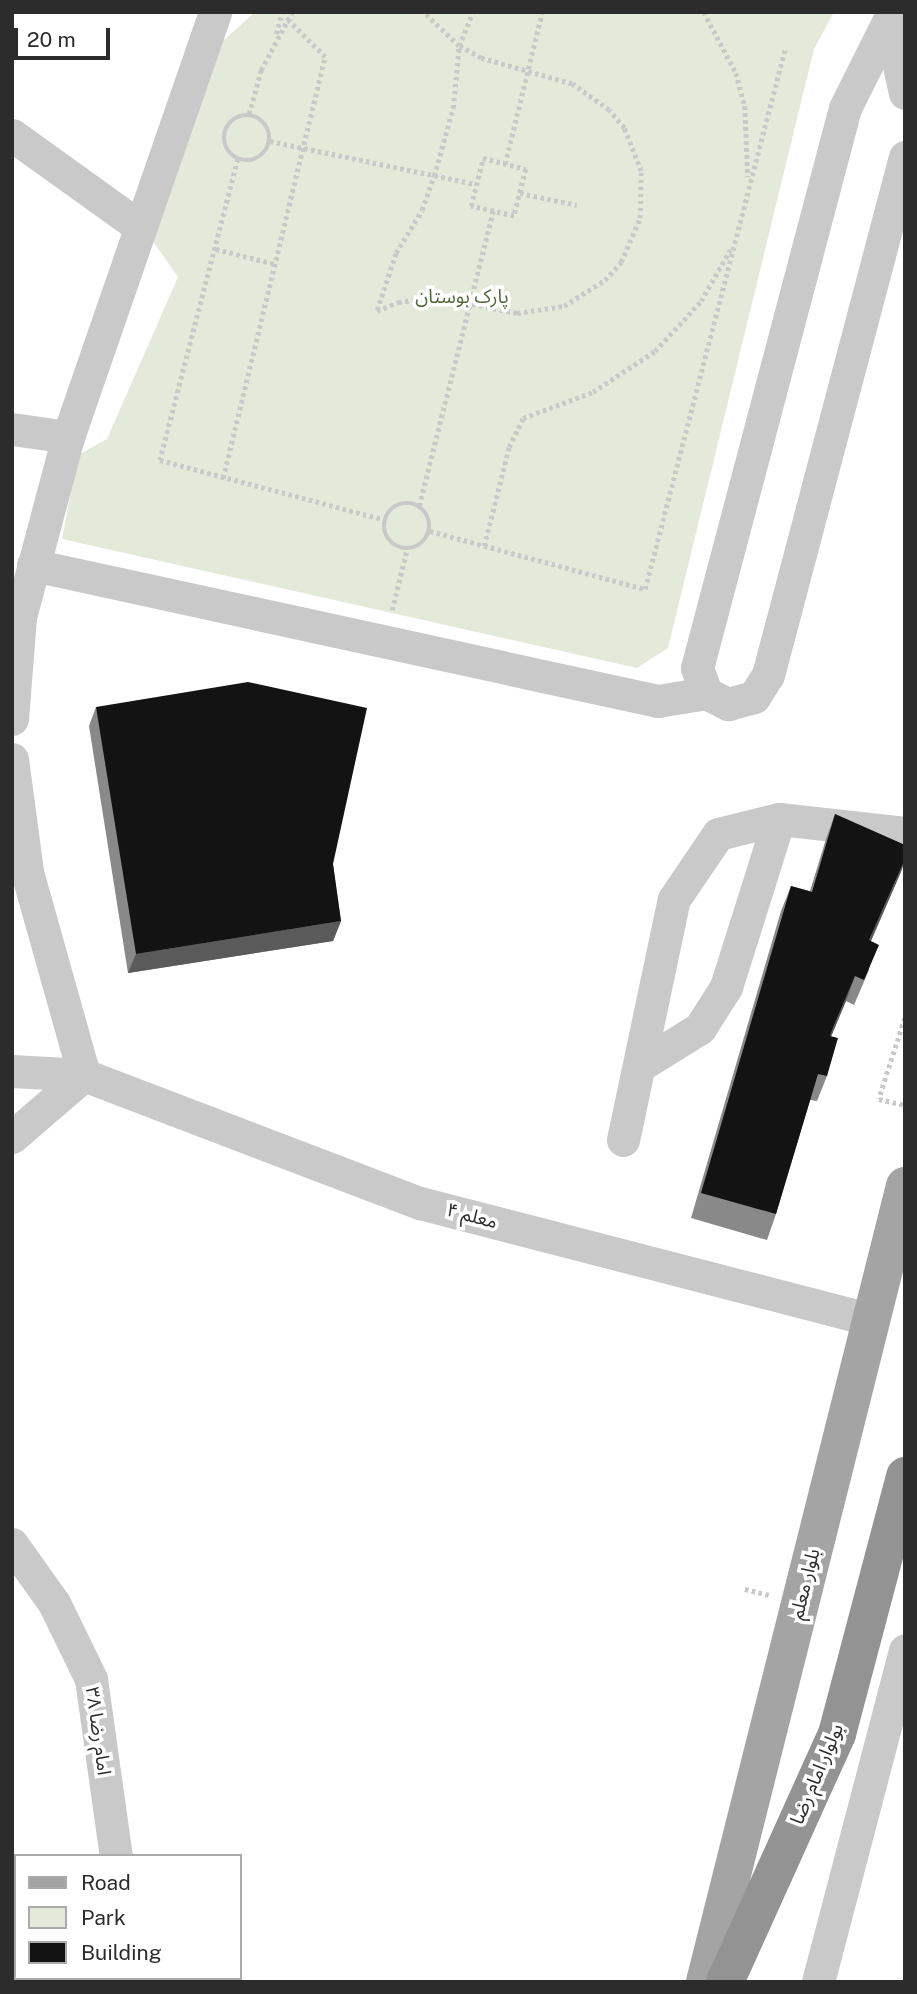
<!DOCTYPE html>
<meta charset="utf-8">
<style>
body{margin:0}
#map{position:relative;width:917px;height:1994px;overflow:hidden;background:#fff;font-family:"Public Sans","Noto Sans Arabic",sans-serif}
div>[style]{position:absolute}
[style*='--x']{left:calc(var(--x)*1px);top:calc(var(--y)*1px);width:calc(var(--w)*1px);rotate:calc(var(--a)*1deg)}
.green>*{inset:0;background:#e3ead9}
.path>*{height:4.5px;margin-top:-2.25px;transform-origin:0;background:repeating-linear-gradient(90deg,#c9c9c9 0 3.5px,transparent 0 7px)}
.path>.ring{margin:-2.25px;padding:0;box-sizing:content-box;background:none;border:4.5px solid #c9c9c9;border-radius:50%}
.minor>*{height:33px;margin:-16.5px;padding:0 16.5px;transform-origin:16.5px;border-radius:16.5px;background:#c9c9c9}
.major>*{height:38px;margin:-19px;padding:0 19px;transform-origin:19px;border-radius:19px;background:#a4a4a4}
.highway>*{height:38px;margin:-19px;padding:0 19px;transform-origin:19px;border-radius:19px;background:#939393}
.wall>*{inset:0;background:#898989}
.shaded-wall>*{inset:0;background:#5a5a5a}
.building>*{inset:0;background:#131313}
span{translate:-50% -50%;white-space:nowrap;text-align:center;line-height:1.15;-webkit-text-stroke:7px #fff;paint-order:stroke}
.park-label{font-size:19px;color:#51683a}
.street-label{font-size:19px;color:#2c2c2c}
.frame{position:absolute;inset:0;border:14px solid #2c2c2c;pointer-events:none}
.legend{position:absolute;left:14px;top:1854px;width:228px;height:126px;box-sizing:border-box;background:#fff;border:2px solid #ababab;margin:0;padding:9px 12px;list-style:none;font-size:21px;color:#2c2c2c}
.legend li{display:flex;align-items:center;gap:14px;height:35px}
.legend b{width:35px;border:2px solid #ababab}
.scale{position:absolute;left:14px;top:28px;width:96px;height:32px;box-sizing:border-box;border:4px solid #2c2c2c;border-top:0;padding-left:9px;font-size:21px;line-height:24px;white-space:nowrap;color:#2c2c2c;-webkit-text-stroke:5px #fff;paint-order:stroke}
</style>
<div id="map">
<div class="green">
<i style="clip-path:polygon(255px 12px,834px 12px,814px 49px,668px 648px,637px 668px,62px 539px,78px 455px,107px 439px,178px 277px,152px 240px,214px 49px)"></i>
</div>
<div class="path">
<i style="--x:704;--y:12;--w:69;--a:62.3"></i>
<i style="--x:736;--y:73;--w:34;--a:75"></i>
<i style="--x:745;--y:106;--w:71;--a:87.6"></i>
<i style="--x:276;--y:34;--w:23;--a:-75"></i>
<i style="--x:249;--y:114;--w:46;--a:-74.7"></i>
<i style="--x:261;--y:70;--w:66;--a:-61.9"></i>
<i class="ring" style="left:224px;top:115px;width:41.5px;height:41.5px"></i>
<i style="--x:270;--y:141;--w:210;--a:11.8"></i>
<i style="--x:483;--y:158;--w:44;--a:14.3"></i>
<i style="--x:526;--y:169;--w:49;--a:104.3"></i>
<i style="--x:514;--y:216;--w:44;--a:-166.9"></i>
<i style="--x:471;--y:206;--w:49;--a:-76"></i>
<i style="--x:238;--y:159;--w:311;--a:104.5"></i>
<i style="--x:160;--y:460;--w:233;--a:14.9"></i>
<i style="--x:505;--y:164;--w:156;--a:-76.3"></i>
<i style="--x:520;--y:193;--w:58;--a:11.9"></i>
<i style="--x:216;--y:249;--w:61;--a:14.3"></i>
<i style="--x:377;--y:310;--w:60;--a:-71.6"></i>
<i style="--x:396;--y:253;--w:50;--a:-58.8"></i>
<i style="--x:422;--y:210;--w:36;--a:-71"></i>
<i style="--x:434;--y:176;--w:71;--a:-74.4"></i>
<i style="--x:453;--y:108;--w:62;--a:-84.5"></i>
<i style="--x:459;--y:46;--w:37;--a:-68"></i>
<i style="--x:377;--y:311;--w:23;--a:-23"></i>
<i style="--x:398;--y:302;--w:40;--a:-7.1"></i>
<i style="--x:438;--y:297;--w:81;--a:11.4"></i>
<i style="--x:517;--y:313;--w:48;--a:-8.5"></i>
<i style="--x:564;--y:306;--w:49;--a:-32.4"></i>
<i style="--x:605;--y:280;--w:24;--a:-48"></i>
<i style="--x:621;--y:262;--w:48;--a:-66.6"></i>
<i style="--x:640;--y:218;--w:47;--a:-88.8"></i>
<i style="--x:641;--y:171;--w:46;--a:-111.6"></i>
<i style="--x:624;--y:128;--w:23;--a:-130"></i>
<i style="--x:609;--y:110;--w:45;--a:-144.9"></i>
<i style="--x:572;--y:84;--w:95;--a:-164.1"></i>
<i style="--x:481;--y:58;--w:25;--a:-151"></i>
<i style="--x:459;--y:46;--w:50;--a:-136.6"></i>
<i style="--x:223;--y:478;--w:433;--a:-76.4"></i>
<i style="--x:325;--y:57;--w:54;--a:-135"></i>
<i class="ring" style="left:384px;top:503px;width:41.5px;height:41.5px"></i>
<i style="--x:419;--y:506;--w:304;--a:-75.9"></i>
<i style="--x:430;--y:531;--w:223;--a:15.1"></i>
<i style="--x:645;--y:589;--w:558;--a:-75.47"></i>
<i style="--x:484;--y:546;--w:102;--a:-75.8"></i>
<i style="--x:509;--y:447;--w:32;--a:-64"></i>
<i style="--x:523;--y:418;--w:75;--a:-20.4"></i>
<i style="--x:593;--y:392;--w:74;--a:-33.5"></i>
<i style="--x:655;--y:351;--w:68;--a:-47.4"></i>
<i style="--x:701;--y:301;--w:59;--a:-60.4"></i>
<i style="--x:392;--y:610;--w:63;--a:-76.2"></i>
<i style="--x:905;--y:1018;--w:85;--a:107.8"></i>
<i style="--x:879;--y:1099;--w:27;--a:13"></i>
<i style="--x:745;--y:1589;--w:25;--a:14"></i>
</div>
<div class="minor">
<i style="--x:905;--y:93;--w:75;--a:-102.4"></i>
<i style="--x:889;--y:20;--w:98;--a:116.6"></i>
<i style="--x:845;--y:108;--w:579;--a:104.8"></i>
<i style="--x:697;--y:668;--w:27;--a:70"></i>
<i style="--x:706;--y:693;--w:25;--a:27"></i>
<i style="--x:728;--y:704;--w:27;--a:-15"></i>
<i style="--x:754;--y:697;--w:26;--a:-58"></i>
<i style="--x:768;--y:675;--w:536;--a:-75.19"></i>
<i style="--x:12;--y:135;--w:158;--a:35.7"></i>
<i style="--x:12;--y:429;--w:57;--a:8.1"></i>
<i style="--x:33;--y:565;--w:640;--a:12.28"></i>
<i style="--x:658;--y:701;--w:49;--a:-9.5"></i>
<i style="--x:12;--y:719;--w:102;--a:-85.5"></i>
<i style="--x:20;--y:617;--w:186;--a:-75.1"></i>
<i style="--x:68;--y:437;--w:450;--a:-70.9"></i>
<i style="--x:12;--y:759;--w:114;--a:82.4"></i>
<i style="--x:27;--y:872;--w:211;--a:74.3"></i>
<i style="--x:639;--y:1066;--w:72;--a:-31.9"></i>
<i style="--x:700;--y:1028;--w:49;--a:-57.6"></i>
<i style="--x:726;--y:987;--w:176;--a:-72.5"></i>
<i style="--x:12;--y:1071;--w:72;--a:3.2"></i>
<i style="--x:84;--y:1075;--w:360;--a:20.9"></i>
<i style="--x:420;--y:1203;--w:467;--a:14.5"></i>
<i style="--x:12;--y:1137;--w:95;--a:-40.7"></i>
<i style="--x:623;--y:1140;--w:246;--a:-78.1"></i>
<i style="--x:674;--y:899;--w:78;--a:-55.9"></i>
<i style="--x:718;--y:834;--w:63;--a:-13.8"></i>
<i style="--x:779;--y:819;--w:127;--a:6.3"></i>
<i style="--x:12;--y:1544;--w:72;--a:54.6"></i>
<i style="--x:54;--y:1603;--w:85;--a:64"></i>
<i style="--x:91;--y:1679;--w:179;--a:82"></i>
<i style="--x:137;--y:1978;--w:4;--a:76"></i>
<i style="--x:818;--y:1982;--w:343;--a:-75.3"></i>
</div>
<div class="major">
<i style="--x:705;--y:1982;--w:821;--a:-75.9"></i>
</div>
<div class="highway">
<i style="--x:725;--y:1982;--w:272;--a:-65.7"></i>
<i style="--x:837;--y:1734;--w:267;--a:-75.2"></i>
</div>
<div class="wall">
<i style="clip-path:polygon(96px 707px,333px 864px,341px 921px,333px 941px,128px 973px,89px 726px)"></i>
<i style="clip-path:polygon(835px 814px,905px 845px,905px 862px,871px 941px,869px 970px,854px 1005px,846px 1001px,831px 1036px,827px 1076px,817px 1101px,810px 1100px,776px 1214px,767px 1240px,691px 1218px,781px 911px,791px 886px,810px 891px,826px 839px)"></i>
</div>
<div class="shaded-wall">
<i style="clip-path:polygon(905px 859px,901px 872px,860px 966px,869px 940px)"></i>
<i style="clip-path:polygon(341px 921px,333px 941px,128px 973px,136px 954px)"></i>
<i style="clip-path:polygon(855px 976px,846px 1001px,823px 1056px,832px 1030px)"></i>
</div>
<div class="building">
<i style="clip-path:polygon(248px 682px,367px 708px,333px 864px,341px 921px,136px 954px,96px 707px)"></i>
<i style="clip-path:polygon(835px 814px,905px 845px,905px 859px,869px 940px,879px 945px,864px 980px,855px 976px,832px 1030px,830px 1036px,838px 1038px,827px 1076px,818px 1074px,776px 1214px,701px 1193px,791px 886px,812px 892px)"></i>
</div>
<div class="park-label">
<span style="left:462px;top:297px">پارک بوستان</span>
</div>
<div class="street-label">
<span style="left:472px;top:1216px;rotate:15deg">معلم ۴</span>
<span style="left:805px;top:1584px;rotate:-76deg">بلوار معلم</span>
<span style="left:98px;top:1731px;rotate:82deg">امام رضا ۳۸</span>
<span style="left:817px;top:1774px;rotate:-67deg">بولوار امام رضا</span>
</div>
<div class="frame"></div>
<ul class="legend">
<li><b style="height:9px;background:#a4a4a4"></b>Road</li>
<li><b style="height:19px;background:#e3ead9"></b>Park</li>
<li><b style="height:19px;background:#131313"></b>Building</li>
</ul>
<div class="scale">20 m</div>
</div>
